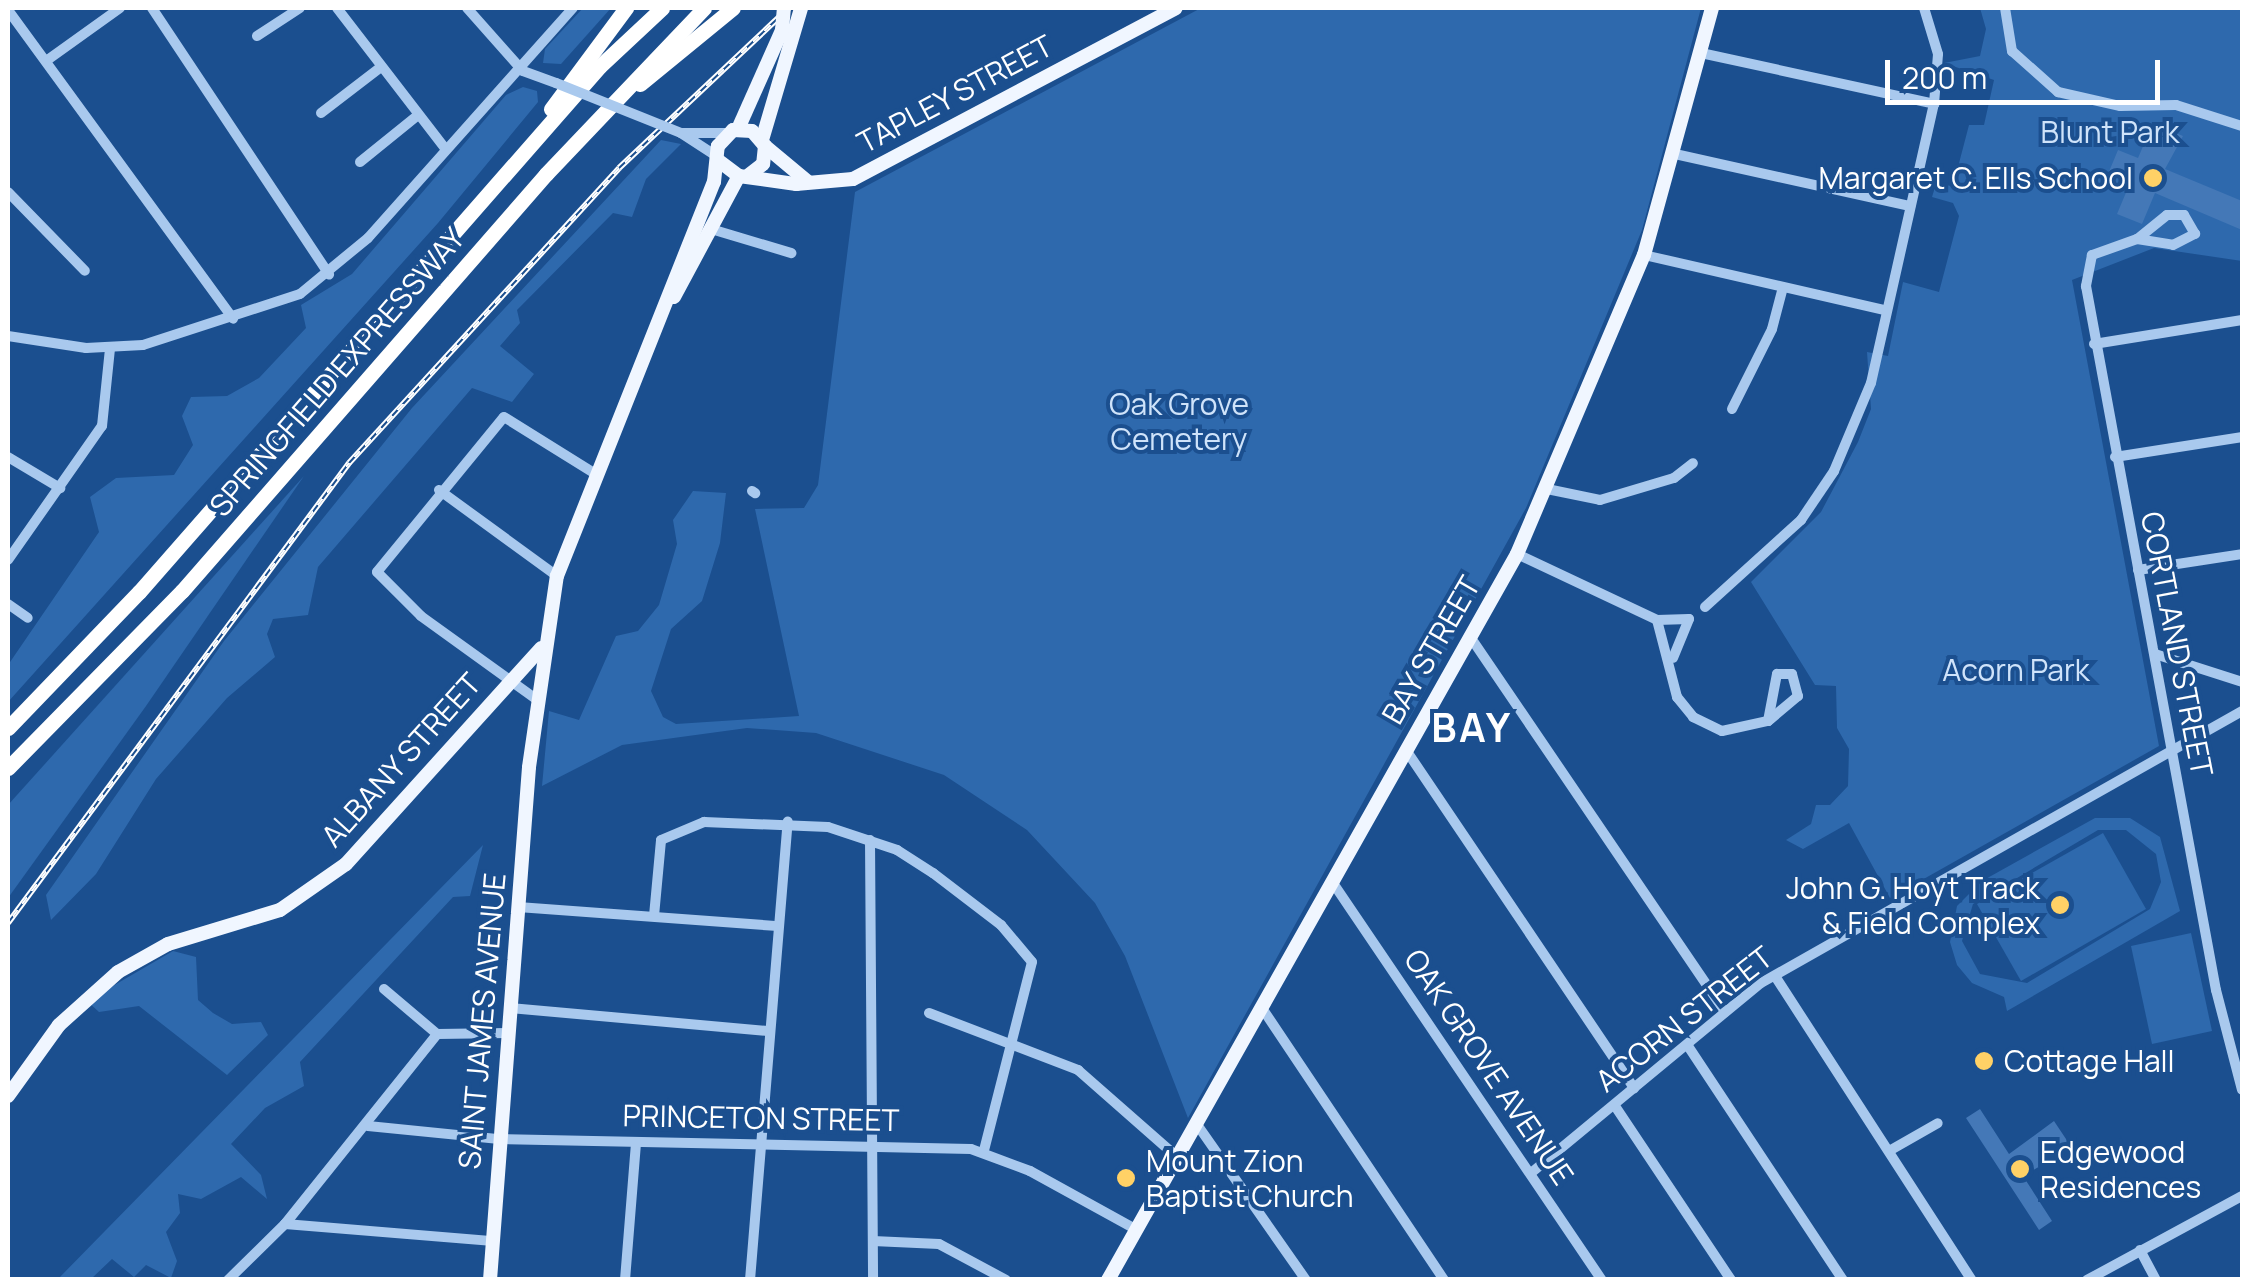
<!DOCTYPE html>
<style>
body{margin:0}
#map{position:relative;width:2250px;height:1287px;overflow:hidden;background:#1b4f8f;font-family:Manrope,sans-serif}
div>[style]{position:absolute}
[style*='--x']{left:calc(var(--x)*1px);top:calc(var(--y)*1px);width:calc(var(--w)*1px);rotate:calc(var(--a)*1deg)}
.green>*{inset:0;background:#2e69ad}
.building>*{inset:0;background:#4478b7}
.minor>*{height:10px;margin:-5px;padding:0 5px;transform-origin:5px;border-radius:5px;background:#a9c9ee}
.major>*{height:14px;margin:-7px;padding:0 7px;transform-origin:7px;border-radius:7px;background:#f0f6ff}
.highway>*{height:15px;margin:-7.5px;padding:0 7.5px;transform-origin:7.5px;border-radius:7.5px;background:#fff}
.rail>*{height:6px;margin-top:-3px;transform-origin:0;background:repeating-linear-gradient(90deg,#1b4f8f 0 8px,#fff 0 16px);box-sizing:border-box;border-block:2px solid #fff}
.minor-bridge>*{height:10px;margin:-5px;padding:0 5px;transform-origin:5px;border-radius:5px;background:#a9c9ee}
.major-bridge>*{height:14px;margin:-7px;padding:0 7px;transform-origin:7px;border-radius:7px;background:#f0f6ff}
.dots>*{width:28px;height:28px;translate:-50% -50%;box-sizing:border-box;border:5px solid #1b4f8f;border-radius:50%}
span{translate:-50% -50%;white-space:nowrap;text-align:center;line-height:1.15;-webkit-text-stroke:8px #1b4f8f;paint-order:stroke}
.street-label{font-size:30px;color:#fff}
.park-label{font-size:30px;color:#cfe3fa}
.poi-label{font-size:30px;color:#fff}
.right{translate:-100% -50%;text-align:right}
.left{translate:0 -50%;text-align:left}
.district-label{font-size:40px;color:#fff;font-weight:700;letter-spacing:2.5px}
.frame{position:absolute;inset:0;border:10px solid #fff;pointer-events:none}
.scale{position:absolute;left:1885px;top:60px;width:275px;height:45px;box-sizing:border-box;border:5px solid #fff;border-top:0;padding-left:12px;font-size:30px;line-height:35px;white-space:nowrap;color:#fff;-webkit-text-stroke:8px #1b4f8f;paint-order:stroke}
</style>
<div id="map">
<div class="green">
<i style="clip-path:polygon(583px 8px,611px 8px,561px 64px,543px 63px,545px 49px)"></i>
<i style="clip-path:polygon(1201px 8px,1701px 8px,1642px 230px,1526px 508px,1188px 1118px,1125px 956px,1095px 903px,1027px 830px,944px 775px,816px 733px,747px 728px,622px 745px,542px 786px,549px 711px,579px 720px,616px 636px,638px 631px,659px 605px,677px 544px,673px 520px,693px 491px,726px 493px,720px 543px,702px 601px,671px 629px,651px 691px,663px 717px,676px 724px,799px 716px,755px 509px,804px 508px,818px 485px,855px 192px)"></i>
<i style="clip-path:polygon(1980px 8px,2242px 8px,2242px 261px,2154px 248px,2072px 280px,2159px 746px,1890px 898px,1849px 823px,1803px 849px,1786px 840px,1811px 824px,1816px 805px,1830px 805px,1848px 786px,1849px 749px,1837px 728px,1836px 686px,1815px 685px,1751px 582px,1821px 512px,1858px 442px,1871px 409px,1867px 352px,1888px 356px,1903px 282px,1939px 292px,1959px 216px,1953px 203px,1932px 197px,1936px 184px,1953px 186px,1969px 125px,1984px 125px,1994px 80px,1944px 63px,1980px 56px,1986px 29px)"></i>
<i style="clip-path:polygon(523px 87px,537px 91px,538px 102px,438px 223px,8px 702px,8px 665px,99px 532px,90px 497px,116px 478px,174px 475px,193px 445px,182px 416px,191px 397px,227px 396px,259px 378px,306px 328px,301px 305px,352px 274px,506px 95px)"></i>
<i style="clip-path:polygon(661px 140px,681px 144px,646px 179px,632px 217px,613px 213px,517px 310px,520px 323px,500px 346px,534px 374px,512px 402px,472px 388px,318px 567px,308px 615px,273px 619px,267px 634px,275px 657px,227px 698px,156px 779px,96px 874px,51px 920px,46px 895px,224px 641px,412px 408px)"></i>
<i style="clip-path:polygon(304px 476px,146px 706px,8px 898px,8px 805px)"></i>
<i style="clip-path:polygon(evenodd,2095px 818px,2130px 818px,2160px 837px,2180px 911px,2007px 1011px,2004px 997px,1972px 983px,1957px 965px,1950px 942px,1957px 906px,1982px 881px,2095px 818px,2098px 830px,2126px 830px,2156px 854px,2161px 882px,2150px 909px,2027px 983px,1980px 974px,1962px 941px,1973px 904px,2098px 830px)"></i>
<i style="clip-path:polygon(2103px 833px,2146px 909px,2021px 981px,1977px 904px)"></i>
<i style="clip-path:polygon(483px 845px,470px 896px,453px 897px,300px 1062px,304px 1086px,265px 1108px,231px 1144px,261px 1175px,267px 1199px,241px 1177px,201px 1199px,178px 1194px,180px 1213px,166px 1232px,177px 1261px,171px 1278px,146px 1265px,134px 1277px,112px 1259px,91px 1279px,58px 1279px)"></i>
<i style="clip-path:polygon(2191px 933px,2212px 1031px,2152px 1044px,2131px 946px)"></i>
<i style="clip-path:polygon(173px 951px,196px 957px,198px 1000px,213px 1013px,232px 1024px,261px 1022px,268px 1035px,227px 1075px,139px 1006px,99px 1012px,87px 1001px)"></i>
</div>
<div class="building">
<i style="clip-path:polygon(2153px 123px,2183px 136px,2165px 169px,2242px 201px,2242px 230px,2155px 193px,2142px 224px,2117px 214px,2130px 183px,2108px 174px,2118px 150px,2138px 158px)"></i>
<i style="clip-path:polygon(1980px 1109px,2009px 1154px,2054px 1121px,2072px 1148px,2023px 1176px,2052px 1221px,2039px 1230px,1966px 1118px)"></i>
</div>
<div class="minor">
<i style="--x:152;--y:8;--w:320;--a:56.4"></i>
<i style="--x:337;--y:8;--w:177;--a:52.4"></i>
<i style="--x:467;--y:8;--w:84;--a:48.4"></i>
<i style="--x:523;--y:71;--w:35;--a:20"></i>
<i style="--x:2005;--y:8;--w:44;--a:80.8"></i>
<i style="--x:2012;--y:51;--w:62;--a:41.7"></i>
<i style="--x:2058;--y:92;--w:64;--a:12.7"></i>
<i style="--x:2120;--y:106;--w:56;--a:-1"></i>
<i style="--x:2176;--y:105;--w:69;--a:17.7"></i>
<i style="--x:8;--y:10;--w:382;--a:53.9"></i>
<i style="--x:257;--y:36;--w:51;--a:-33.1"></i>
<i style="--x:1701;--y:53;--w:239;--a:12.3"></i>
<i style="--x:46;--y:61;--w:91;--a:-35.6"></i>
<i style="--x:321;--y:113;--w:76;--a:-37.5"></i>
<i style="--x:681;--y:133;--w:47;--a:0"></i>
<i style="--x:681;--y:133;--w:44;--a:33"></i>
<i style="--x:1675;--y:154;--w:241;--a:12.5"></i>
<i style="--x:360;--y:162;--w:75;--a:-39"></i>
<i style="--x:8;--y:192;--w:110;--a:45.7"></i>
<i style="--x:711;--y:229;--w:84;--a:16.7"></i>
<i style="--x:2137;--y:239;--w:36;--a:9"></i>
<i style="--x:2173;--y:245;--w:25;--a:-27"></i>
<i style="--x:2195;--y:234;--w:22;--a:-120"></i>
<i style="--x:2184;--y:215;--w:17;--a:180"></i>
<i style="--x:2167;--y:215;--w:38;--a:141"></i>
<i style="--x:2137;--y:239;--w:48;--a:160.4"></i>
<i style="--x:2092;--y:255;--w:32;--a:101"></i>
<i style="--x:2086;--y:286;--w:716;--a:79.54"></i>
<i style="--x:2216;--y:990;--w:103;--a:75.4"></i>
<i style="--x:1644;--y:255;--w:247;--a:12.9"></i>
<i style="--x:8;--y:336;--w:79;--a:8.7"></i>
<i style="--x:86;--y:348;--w:57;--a:-3"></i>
<i style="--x:143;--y:345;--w:165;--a:-18"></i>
<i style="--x:300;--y:294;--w:88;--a:-39.5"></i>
<i style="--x:368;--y:238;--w:308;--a:-48.3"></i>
<i style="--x:2094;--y:344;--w:150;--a:-9.2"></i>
<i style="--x:1732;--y:409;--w:89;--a:-63.4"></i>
<i style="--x:1772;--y:329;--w:43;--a:-75.3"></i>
<i style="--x:8;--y:457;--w:61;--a:30.8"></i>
<i style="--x:2115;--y:457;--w:129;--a:-8.9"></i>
<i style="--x:1547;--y:489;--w:54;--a:11.7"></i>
<i style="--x:1600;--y:500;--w:77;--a:-16.6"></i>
<i style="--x:1674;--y:478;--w:24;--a:-38"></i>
<i style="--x:439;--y:490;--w:146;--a:36.1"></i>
<i style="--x:752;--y:491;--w:4;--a:34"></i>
<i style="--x:1517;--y:554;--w:155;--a:25.2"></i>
<i style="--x:1657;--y:620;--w:32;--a:-2"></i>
<i style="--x:1689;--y:619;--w:42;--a:112.3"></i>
<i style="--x:8;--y:560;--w:164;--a:-55"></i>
<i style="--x:102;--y:426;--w:78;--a:-84.1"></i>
<i style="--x:2138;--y:570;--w:105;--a:-8.7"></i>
<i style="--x:8;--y:604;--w:24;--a:35"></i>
<i style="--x:1705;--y:607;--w:130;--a:-42.2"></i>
<i style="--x:1801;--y:520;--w:59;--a:-56"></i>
<i style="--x:1834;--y:471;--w:95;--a:-67.2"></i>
<i style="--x:1871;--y:383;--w:286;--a:-77.3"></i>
<i style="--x:1934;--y:104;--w:50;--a:-85.4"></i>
<i style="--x:1938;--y:54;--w:48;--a:-106.9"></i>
<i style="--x:1657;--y:620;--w:80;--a:75.4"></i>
<i style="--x:1677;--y:697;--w:26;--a:51"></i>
<i style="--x:1693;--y:717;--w:32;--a:26"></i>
<i style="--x:1722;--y:731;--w:47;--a:-12.3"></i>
<i style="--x:1768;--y:721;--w:48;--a:-79.2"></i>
<i style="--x:1777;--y:674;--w:15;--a:0"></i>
<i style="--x:1792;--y:674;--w:23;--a:75"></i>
<i style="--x:1798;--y:696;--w:39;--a:140"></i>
<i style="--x:1471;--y:638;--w:452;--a:55.8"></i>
<i style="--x:2155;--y:654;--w:91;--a:17.8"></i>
<i style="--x:536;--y:699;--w:142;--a:-144.2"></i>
<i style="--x:421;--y:616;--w:62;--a:-135"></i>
<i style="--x:377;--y:572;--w:200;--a:-50.7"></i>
<i style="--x:504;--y:417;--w:106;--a:31.9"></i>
<i style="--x:1406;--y:750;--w:408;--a:56"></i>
<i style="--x:870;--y:840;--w:440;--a:89.6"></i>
<i style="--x:1333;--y:883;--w:480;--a:55.9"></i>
<i style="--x:518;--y:907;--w:261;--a:4.2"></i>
<i style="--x:654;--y:916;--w:76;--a:-84.7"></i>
<i style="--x:661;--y:840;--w:47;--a:-22.7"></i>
<i style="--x:704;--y:822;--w:124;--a:2.3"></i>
<i style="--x:828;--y:827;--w:73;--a:18.4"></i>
<i style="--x:897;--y:850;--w:43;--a:32.6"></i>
<i style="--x:933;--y:873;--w:86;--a:37.4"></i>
<i style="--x:1001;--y:925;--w:48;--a:50"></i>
<i style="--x:1032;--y:962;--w:195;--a:104.3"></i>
<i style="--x:1775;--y:976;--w:362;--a:57.1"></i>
<i style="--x:384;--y:989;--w:70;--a:40.3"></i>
<i style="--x:510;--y:1008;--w:259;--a:5.1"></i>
<i style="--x:1262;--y:1008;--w:327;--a:56.2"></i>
<i style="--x:929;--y:1013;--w:160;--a:20.9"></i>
<i style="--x:1078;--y:1070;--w:132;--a:41.3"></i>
<i style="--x:1688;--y:1046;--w:281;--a:56.5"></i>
<i style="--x:1615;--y:1106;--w:209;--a:56.3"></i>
<i style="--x:1196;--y:1123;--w:192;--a:55"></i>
<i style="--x:368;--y:1126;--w:132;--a:5.7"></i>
<i style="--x:499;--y:1139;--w:472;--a:1.2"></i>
<i style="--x:971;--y:1149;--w:63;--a:20.4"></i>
<i style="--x:1030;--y:1171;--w:120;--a:28.9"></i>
<i style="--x:1889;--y:1151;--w:56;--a:-29.7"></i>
<i style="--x:1531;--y:1173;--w:298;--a:-39.6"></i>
<i style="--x:1761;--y:983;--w:553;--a:-29.49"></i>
<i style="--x:285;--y:1224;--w:209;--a:4.7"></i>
<i style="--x:873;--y:1241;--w:66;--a:2.6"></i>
<i style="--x:939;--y:1244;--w:76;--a:28.2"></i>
<i style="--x:2140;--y:1250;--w:34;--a:62"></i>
<i style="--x:228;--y:1280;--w:80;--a:-44.5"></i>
<i style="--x:285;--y:1224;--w:243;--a:-51.3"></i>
<i style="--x:437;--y:1034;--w:71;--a:-0.8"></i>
<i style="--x:625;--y:1280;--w:138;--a:-85.4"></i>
<i style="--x:750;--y:1280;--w:460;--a:-85.3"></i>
<i style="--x:2087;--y:1280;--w:176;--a:-28.5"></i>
</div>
<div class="major">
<i style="--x:738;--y:129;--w:108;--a:-66"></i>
<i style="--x:762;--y:140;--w:138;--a:-73.5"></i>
<i style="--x:765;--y:146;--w:56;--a:39.9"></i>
<i style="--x:719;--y:161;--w:25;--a:37"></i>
<i style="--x:739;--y:176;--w:58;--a:8"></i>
<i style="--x:796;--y:184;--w:57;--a:-5"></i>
<i style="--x:853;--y:179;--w:365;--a:-27.9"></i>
<i style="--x:674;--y:297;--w:137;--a:-61.8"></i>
<i style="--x:8;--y:1096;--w:87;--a:-54.3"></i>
<i style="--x:59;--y:1025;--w:79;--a:-41.9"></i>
<i style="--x:118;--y:972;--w:57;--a:-29.2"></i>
<i style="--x:168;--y:944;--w:117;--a:-16.9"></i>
<i style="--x:280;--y:910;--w:80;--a:-34.9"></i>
<i style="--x:346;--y:864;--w:291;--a:-47.9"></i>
<i style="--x:490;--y:1280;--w:514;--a:-85.65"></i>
<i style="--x:529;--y:767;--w:193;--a:-81.7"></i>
<i style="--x:557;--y:576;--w:424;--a:-68.3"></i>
<i style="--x:714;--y:182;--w:36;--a:-84"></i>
<i style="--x:718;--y:146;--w:22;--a:-47"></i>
<i style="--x:733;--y:130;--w:19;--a:3"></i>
<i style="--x:752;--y:131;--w:20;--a:49"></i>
<i style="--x:765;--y:146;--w:18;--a:96"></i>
<i style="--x:763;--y:164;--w:18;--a:142"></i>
<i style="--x:1108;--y:1280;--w:833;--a:-60.6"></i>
<i style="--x:1517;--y:554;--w:325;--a:-67"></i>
<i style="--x:1644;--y:255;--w:256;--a:-74.6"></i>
</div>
<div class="highway">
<i style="--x:640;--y:84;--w:120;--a:-39.3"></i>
<i style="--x:551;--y:109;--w:126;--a:-53.4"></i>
<i style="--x:8;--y:728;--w:189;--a:-46.1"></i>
<i style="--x:139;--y:592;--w:699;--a:-48.77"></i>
<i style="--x:600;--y:66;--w:85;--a:-43.1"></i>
<i style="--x:8;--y:768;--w:248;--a:-45.5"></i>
<i style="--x:182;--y:591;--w:554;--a:-48.88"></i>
<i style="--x:546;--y:174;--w:229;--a:-46.4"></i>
</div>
<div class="rail">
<i style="--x:8;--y:923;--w:573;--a:-53.45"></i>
<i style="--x:349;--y:463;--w:400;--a:-47.5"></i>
<i style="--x:619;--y:168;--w:233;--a:-43.3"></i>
</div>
<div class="minor-bridge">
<i style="--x:556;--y:83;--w:135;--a:21.8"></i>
</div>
<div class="major-bridge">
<i style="--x:782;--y:30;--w:22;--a:-85"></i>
</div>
<div class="dots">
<i style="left:2153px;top:178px;background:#ffd166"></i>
<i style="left:2060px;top:905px;background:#ffd166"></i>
<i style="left:1984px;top:1061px;background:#ffd166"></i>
<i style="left:2020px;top:1169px;background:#ffd166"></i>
<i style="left:1126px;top:1178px;background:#ffd166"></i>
</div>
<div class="street-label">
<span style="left:955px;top:94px;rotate:-28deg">TAPLEY STREET</span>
<span style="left:337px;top:372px;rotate:-49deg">SPRINGFIELD EXPRESSWAY</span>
<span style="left:2177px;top:644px;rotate:79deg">CORTLAND STREET</span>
<span style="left:1431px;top:650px;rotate:-60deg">BAY STREET</span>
<span style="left:401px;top:760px;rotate:-48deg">ALBANY STREET</span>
<span style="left:1684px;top:1019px;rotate:-38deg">ACORN STREET</span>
<span style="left:482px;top:1021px;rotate:-85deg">SAINT JAMES AVENUE</span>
<span style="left:1489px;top:1067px;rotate:56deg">OAK GROVE AVENUE</span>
<span style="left:761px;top:1118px;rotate:1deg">PRINCETON STREET</span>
</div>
<div class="park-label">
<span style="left:2110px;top:132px">Blunt Park</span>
<span style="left:1179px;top:421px">Oak Grove<br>Cemetery</span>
<span style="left:2016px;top:670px">Acorn Park</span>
</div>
<div class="poi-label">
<span class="right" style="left:2133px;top:178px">Margaret C. Ells School</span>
<span class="right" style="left:2040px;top:905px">John G. Hoyt Track<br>&amp; Field Complex</span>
<span class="left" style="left:2004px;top:1061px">Cottage Hall</span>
<span class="left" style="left:2040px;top:1169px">Edgewood<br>Residences</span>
<span class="left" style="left:1146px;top:1178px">Mount Zion<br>Baptist Church</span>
</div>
<div class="district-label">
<span style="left:1472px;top:727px">BAY</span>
</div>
<div class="frame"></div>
<div class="scale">200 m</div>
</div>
